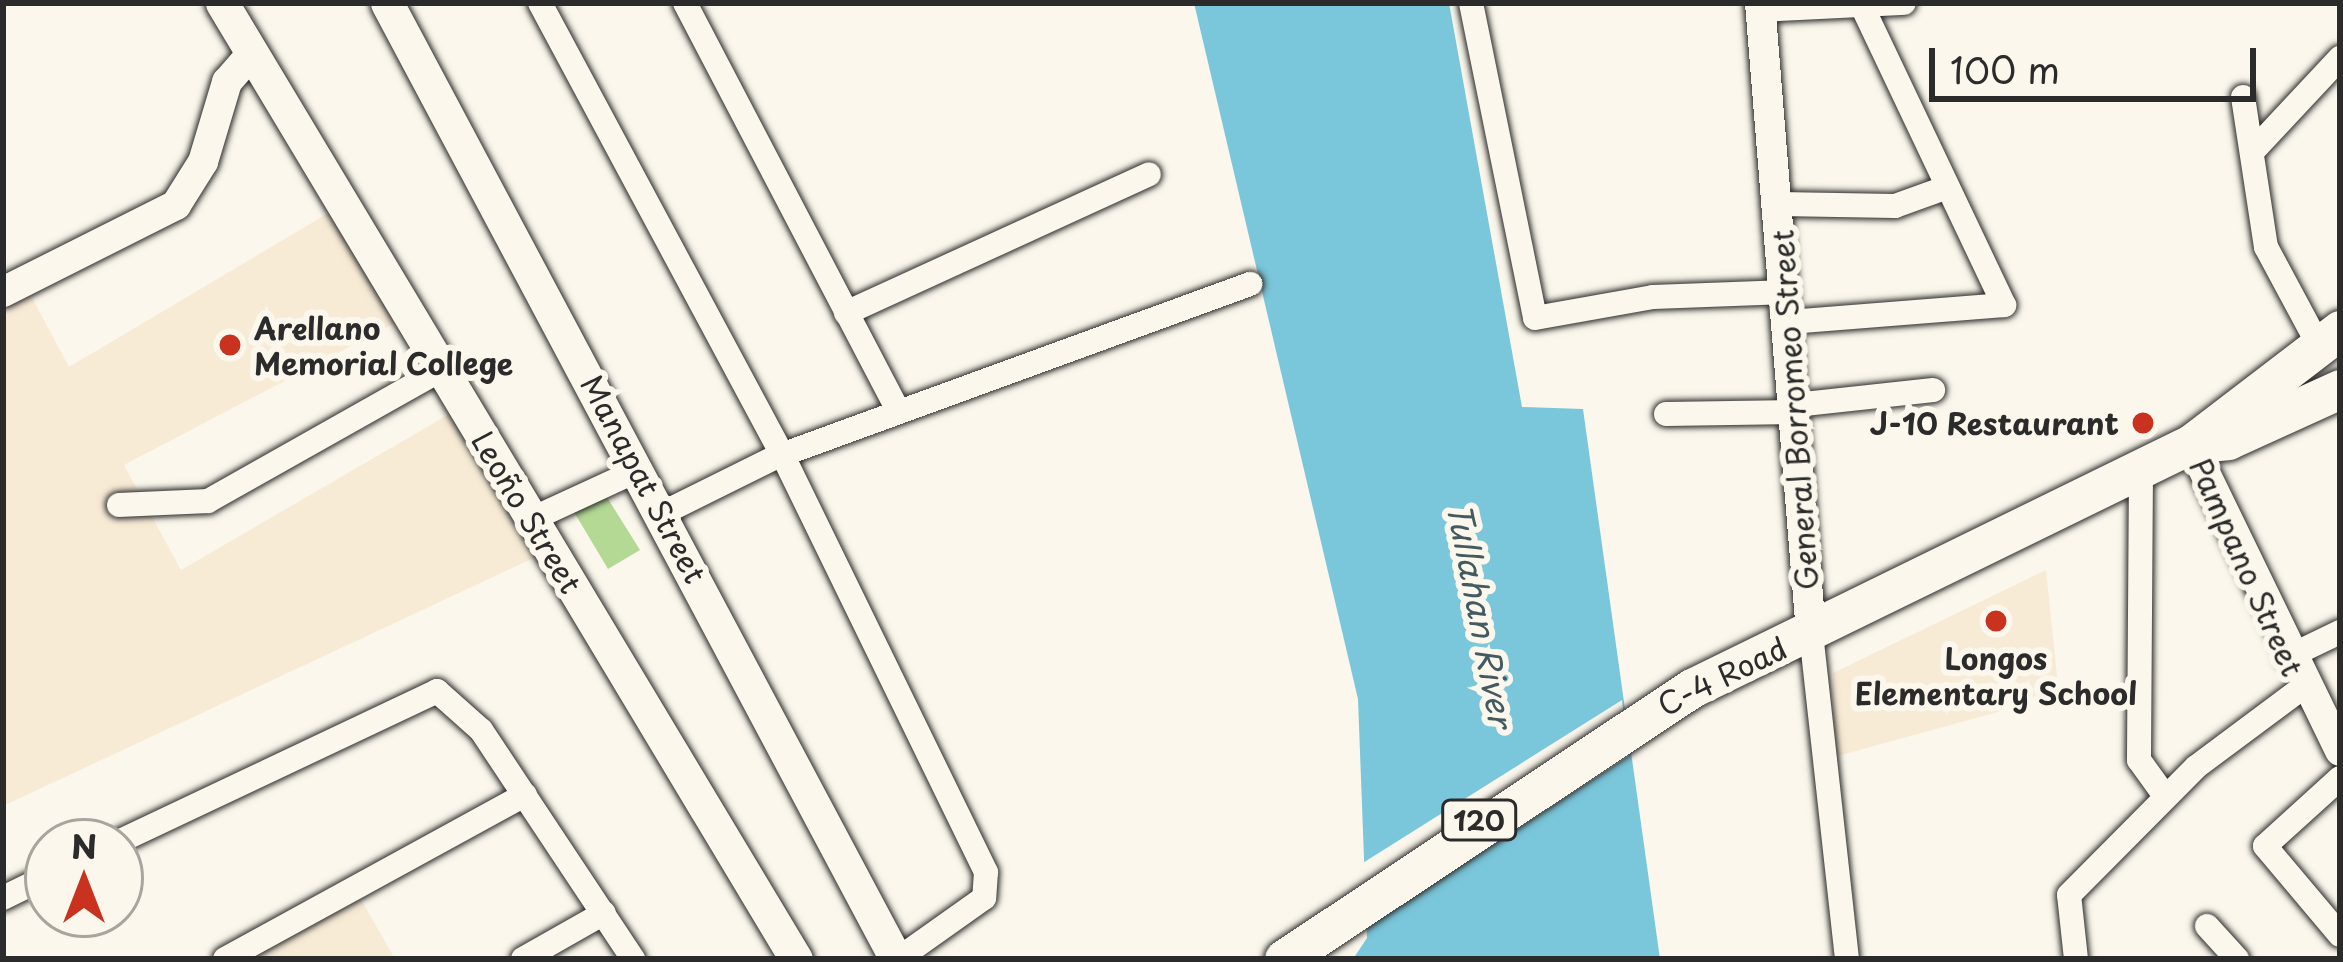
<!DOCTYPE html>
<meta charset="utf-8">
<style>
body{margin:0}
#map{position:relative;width:2343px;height:962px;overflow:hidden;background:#fbf7ec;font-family:"Playpen Sans",sans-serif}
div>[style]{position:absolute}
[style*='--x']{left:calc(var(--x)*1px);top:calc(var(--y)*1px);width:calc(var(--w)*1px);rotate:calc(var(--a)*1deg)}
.built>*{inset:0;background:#f8ebd6}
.green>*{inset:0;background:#b4d994}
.water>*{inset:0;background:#7ac6da}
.pier>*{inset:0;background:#fbf7ec}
.roads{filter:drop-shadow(0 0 3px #2b2b2b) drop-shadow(0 0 3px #2b2b2b)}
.minor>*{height:24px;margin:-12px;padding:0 12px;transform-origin:12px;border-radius:12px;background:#fbf7ec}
.tertiary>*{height:30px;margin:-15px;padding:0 15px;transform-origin:15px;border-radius:15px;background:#fbf7ec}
.secondary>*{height:33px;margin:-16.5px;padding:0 16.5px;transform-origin:16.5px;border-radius:16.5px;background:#fbf7ec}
.trunk>*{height:39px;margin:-19.5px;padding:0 19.5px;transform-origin:19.5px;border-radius:19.5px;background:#fbf7ec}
.dots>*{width:33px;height:33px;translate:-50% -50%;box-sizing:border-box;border:6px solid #fbf7ec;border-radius:50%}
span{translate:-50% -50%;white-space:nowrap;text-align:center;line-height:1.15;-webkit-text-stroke:12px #fbf7ec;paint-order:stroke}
.shield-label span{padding:3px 9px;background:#fbf7ec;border:3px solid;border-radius:9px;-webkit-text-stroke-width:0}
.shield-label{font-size:27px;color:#2b2b2b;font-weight:700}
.poi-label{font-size:30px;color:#2b2b2b;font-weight:700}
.left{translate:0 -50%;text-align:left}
.right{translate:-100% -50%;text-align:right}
.street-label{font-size:30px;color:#2b2b2b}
.water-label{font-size:33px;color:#435a60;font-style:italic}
.frame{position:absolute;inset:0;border:6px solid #2b2b2b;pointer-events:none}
.north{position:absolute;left:24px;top:818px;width:120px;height:120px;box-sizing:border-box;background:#fbf7ec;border:3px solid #a8a59f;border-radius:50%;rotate:0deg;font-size:33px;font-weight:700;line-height:48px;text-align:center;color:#2b2b2b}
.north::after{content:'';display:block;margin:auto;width:42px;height:54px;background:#c8321e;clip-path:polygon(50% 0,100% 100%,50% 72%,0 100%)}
.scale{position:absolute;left:1929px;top:48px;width:327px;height:54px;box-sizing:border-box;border:6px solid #2b2b2b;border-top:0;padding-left:15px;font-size:36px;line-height:42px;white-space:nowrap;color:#2b2b2b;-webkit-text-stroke:9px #fbf7ec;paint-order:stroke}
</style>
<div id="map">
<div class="built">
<i style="clip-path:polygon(330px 212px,397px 322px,124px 465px,181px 570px,451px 413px,538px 556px,3px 806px,3px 305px,29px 292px,69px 367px)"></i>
<i style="clip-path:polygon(2046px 570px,2059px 695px,1834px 757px,1833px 673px)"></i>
<i style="clip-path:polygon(358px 894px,395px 959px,237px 959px)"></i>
</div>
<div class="green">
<i style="clip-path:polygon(605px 494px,640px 550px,608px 569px,574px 512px)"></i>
</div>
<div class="water">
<i style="clip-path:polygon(1194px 3px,1449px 3px,1522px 407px,1583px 409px,1660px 959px,1353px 959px,1367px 938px,1358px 699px)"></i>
</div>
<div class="pier">
<i style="clip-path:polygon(1622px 700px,1629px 756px,1361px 931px,1358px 866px)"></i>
</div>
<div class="roads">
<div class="minor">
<i style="--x:540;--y:3;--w:516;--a:61.8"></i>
<i style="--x:784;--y:458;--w:461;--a:64"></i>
<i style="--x:986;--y:872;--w:26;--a:94"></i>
<i style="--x:984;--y:898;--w:105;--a:144.7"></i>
<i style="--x:685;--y:3;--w:459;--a:62.4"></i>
<i style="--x:1471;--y:3;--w:321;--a:78.5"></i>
<i style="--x:1535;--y:318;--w:120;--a:-10.1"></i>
<i style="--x:1653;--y:297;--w:134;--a:-2.1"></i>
<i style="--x:1760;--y:10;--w:144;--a:-2.8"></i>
<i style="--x:2243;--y:97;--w:152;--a:81.3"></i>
<i style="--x:2266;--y:247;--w:110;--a:61.8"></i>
<i style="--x:2252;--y:152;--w:129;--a:-46.9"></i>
<i style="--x:1779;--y:204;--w:116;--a:1"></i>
<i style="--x:1895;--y:206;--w:53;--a:-19.8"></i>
<i style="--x:846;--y:313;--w:333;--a:-24.6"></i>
<i style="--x:1789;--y:322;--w:216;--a:-4.5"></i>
<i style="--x:2004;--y:305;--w:333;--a:-115.4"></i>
<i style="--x:1795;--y:405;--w:139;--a:-6.2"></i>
<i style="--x:1666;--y:414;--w:130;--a:-0.9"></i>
<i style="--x:2141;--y:470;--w:290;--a:90.4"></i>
<i style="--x:2139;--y:760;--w:44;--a:54.2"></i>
<i style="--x:119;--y:505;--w:89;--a:-2.6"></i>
<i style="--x:208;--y:501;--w:269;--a:-29.4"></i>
<i style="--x:663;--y:513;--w:126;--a:-26.4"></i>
<i style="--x:776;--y:457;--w:505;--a:-20.05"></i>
<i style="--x:532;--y:519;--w:119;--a:-24.8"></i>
<i style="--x:1811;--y:633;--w:328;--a:83.7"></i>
<i style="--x:2288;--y:657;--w:58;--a:-25.7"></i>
<i style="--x:2340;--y:778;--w:101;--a:137.8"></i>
<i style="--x:2265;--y:846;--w:116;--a:49.9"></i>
<i style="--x:118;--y:842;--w:353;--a:-25.3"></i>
<i style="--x:437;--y:691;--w:59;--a:41.6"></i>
<i style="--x:481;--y:730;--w:275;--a:56.4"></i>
<i style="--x:3;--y:898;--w:50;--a:-26.1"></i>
<i style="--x:2207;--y:926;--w:45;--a:47.7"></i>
<i style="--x:225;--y:959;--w:342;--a:-28.7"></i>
<i style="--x:523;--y:959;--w:93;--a:-29.6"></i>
<i style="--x:2076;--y:959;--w:64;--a:-96.2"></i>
<i style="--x:2069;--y:895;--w:180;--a:-45.2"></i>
<i style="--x:2196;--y:767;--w:132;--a:-36.7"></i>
</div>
<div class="tertiary">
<i style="--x:1760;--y:3;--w:632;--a:85.37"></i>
<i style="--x:3;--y:292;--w:194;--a:-26.7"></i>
<i style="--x:176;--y:205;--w:51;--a:-57.9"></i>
<i style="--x:203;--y:162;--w:84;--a:-73.3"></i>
<i style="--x:227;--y:82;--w:38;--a:-49"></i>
<i style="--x:2191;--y:444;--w:341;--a:64.1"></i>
</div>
<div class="secondary">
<i style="--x:222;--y:3;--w:1115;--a:59.02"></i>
<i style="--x:387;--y:3;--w:1083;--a:61.97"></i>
</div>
<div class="trunk">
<i style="--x:2191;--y:444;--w:188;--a:-37.4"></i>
<i style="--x:1284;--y:959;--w:490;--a:-33.6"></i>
<i style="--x:1692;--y:688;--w:555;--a:-26.06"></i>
<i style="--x:2191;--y:444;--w:37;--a:-6"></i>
<i style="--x:2228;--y:440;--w:123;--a:-24.5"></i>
</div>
</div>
<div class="dots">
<i style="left:230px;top:345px;background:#c8321e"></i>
<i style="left:2143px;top:423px;background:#c8321e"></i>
<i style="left:1996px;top:621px;background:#c8321e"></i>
</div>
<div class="shield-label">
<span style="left:1479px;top:820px">120</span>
</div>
<div class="poi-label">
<span class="left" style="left:254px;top:345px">Arellano<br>Memorial College</span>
<span class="right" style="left:2119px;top:423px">J-10 Restaurant</span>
<span style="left:1996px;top:675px">Longos<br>Elementary School</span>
</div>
<div class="street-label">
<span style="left:1794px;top:410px;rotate:-94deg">General Borromeo Street</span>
<span style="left:644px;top:479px;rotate:62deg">Manapat Street</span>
<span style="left:527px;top:512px;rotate:59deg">Leoño Street</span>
<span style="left:2247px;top:567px;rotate:66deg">Pampano Street</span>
<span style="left:1722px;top:676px;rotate:-26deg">C-4 Road</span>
</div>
<div class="water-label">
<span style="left:1481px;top:615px;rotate:79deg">Tullahan River</span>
</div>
<div class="frame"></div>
<div class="north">N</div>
<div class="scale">100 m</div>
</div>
